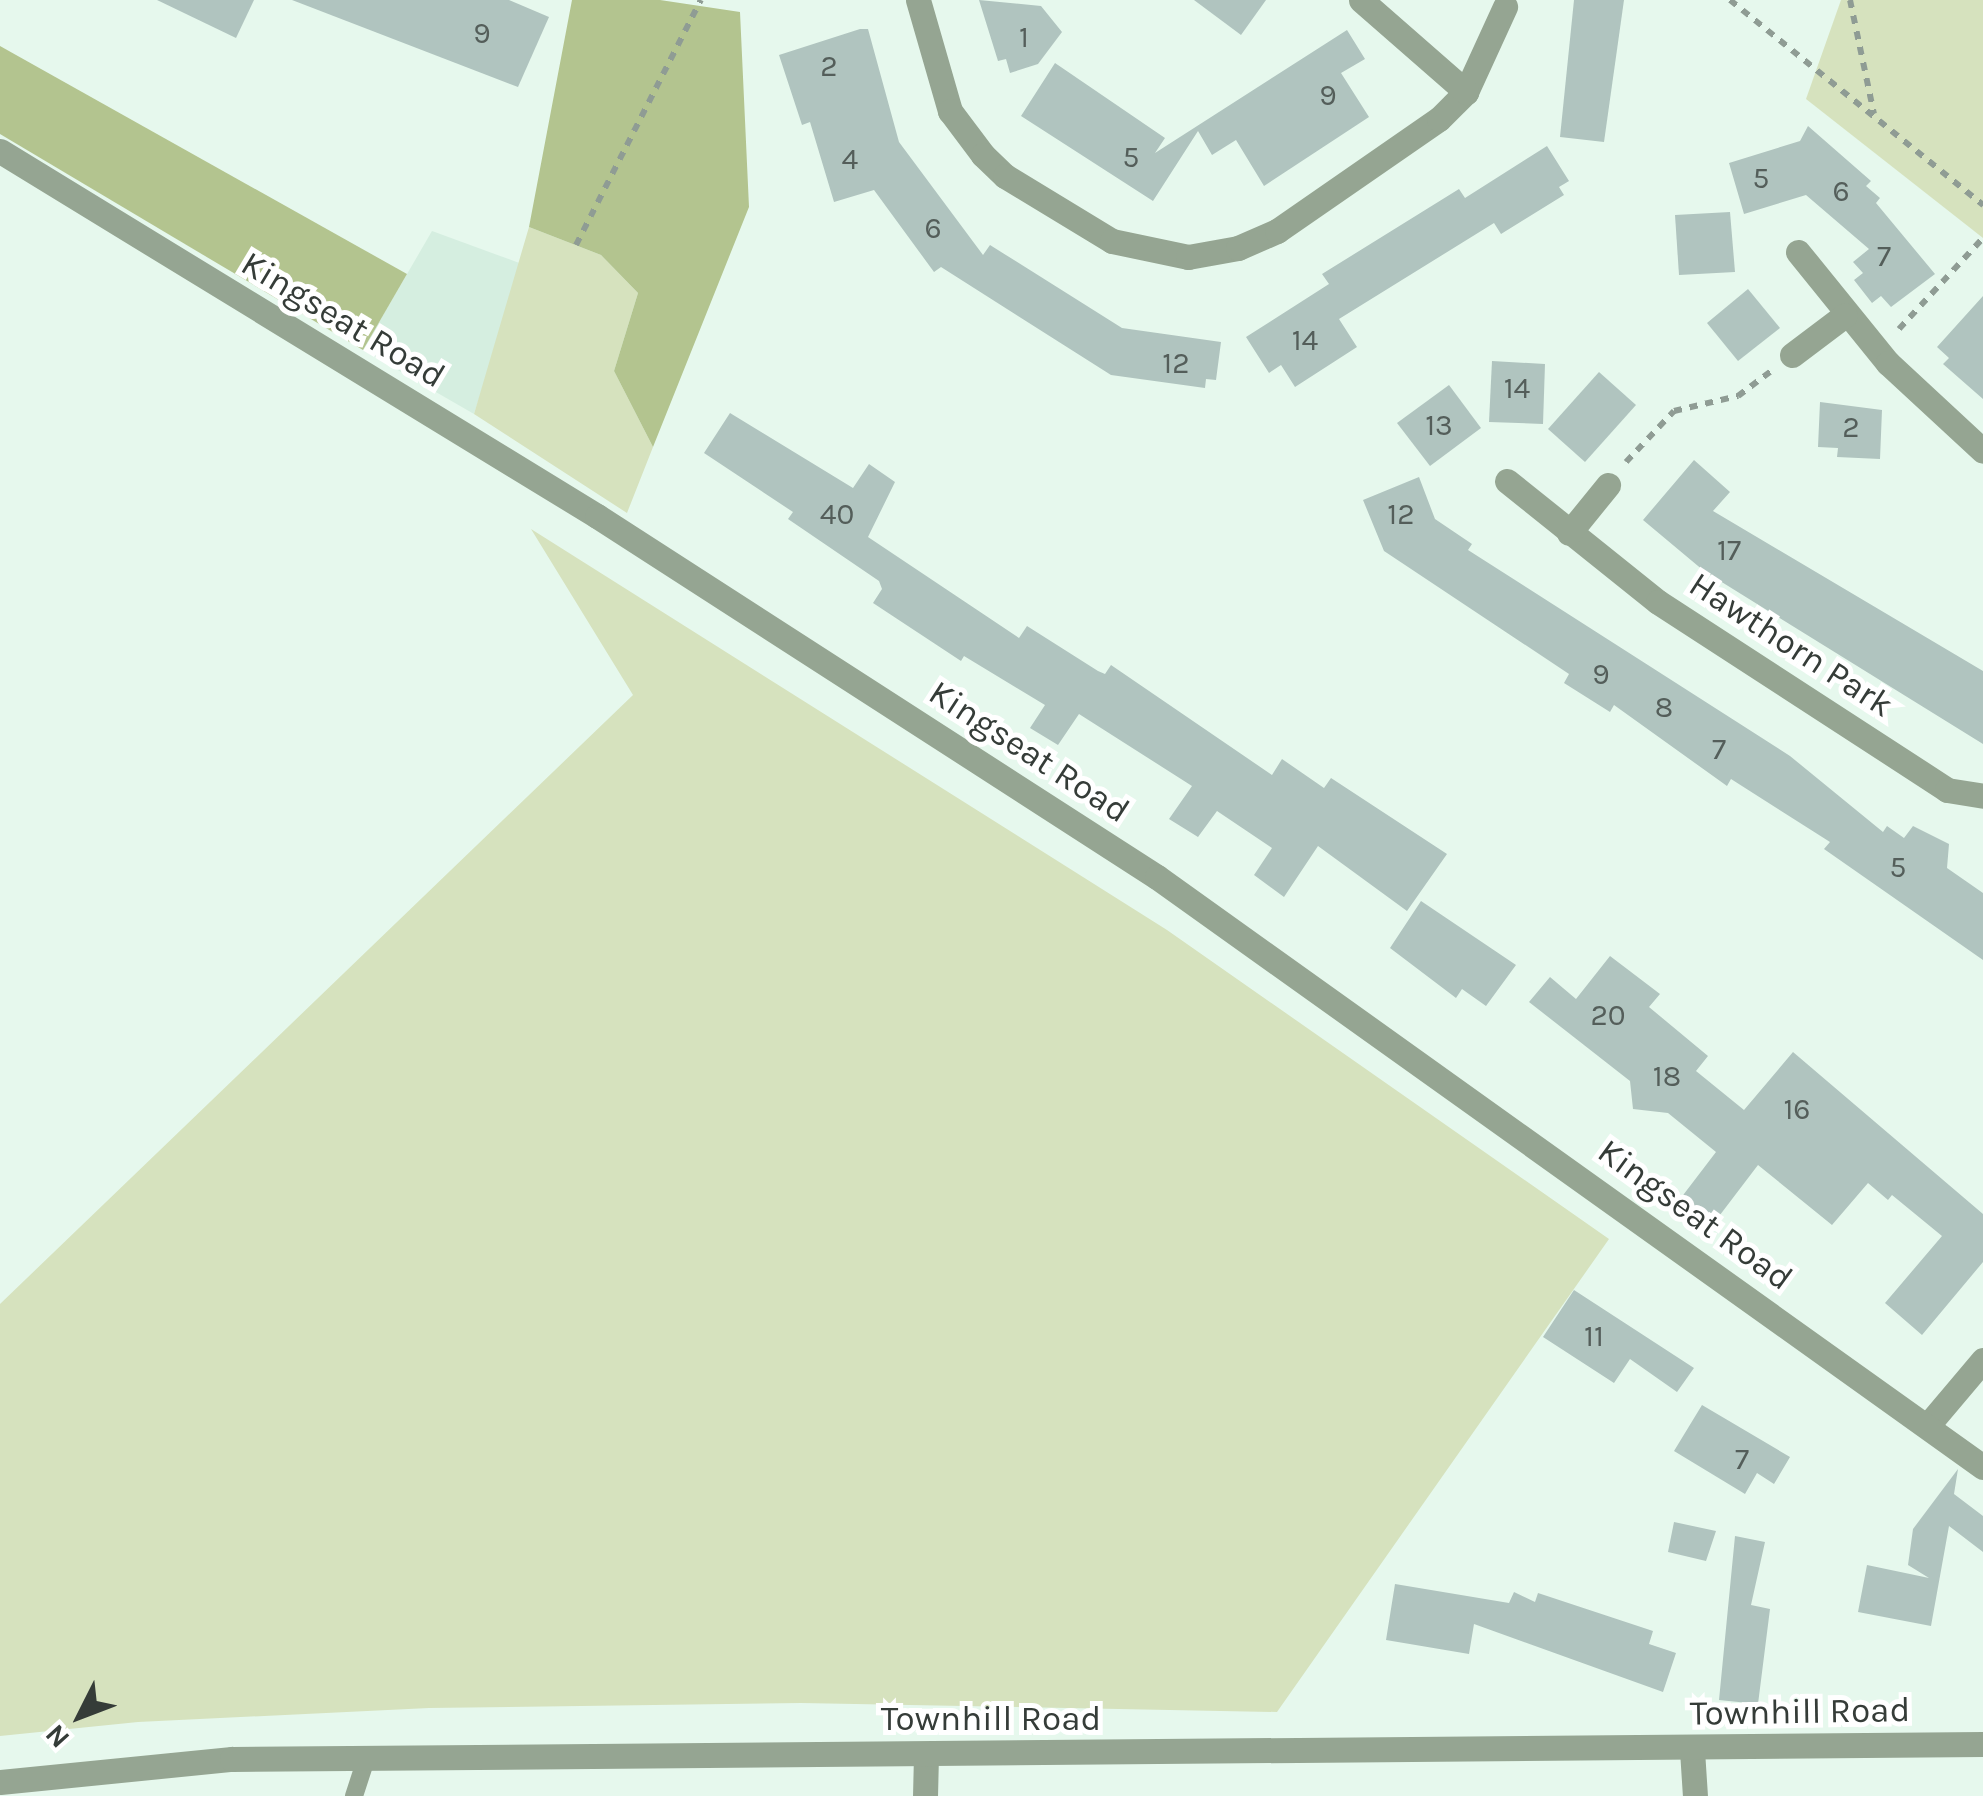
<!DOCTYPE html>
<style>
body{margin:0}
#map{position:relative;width:1983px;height:1796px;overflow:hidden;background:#e6f8ed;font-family:Karla,sans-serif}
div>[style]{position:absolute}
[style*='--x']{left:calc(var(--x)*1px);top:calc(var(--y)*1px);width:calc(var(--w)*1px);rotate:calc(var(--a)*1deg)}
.built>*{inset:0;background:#d5eee0}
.green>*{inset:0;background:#d6e2be}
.forest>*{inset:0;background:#b3c48f}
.building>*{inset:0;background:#b0c4bf}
.path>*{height:6px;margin-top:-3px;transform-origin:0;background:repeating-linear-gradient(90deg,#8f9c94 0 8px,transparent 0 16px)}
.service>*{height:18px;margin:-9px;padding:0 9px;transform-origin:9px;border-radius:9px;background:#95a592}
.minor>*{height:25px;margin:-12.5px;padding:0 12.5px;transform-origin:12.5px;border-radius:12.5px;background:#95a592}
.tertiary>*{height:25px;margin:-12.5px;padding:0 12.5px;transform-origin:12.5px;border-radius:12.5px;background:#95a592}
span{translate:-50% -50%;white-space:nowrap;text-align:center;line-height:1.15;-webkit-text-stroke:10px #fff;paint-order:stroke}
.number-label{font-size:30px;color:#545e5a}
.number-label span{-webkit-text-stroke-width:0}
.street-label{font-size:35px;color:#353c38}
.north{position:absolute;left:30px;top:1666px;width:100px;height:100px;-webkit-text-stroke:8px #fff;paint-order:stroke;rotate:228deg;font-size:28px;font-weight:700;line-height:40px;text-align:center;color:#353c38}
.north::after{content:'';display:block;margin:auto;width:35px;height:45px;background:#353c38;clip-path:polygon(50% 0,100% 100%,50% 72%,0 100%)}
</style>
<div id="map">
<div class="built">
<i style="clip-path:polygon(432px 231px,522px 264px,474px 414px,363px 350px)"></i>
</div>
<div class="green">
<i style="clip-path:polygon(1841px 0,1983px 0,1983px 238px,1806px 99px)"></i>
<i style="clip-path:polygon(529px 227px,601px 255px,638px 293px,614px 371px,653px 447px,627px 513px,474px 414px)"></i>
<i style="clip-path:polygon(531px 529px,1167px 930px,1609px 1239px,1277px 1712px,801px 1703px,429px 1708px,138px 1722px,0 1736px,0 1304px,633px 695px)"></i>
</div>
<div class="forest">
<i style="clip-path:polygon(572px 0,660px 0,740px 12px,749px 207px,653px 447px,614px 371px,638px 293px,601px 255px,529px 227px)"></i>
<i style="clip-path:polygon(0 46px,407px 274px,363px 350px,0 134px)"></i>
</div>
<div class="building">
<i style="clip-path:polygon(157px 0,254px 0,236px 38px)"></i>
<i style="clip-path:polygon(292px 0,509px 0,549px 17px,518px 87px)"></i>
<i style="clip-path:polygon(979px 0,1041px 6px,1062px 32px,1038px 64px,1010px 73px,1006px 59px,998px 61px)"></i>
<i style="clip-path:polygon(1194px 0,1266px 0,1241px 35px)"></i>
<i style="clip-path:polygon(1574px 0,1624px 0,1604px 142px,1560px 137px)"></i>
<i style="clip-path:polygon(860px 29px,868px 29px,899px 142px,983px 255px,990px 245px,1122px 328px,1221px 342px,1216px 380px,1206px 379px,1205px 388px,1111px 375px,941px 267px,934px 272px,874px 190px,834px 202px,810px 122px,802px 125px,779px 55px)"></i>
<i style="clip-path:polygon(1347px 30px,1365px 59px,1341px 73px,1369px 117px,1264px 186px,1236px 140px,1212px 155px,1198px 131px,1153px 201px,1021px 116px,1055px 63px,1165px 138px,1155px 153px)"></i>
<i style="clip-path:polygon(1808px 126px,1871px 181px,1866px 186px,1880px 198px,1876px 203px,1935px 274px,1891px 307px,1881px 296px,1872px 303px,1854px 280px,1863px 273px,1853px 262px,1869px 249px,1806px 195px,1744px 214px,1729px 163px,1800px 141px)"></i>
<i style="clip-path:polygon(1547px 146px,1569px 181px,1559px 187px,1564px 195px,1501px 234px,1494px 223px,1339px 319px,1357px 347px,1295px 387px,1281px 365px,1269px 373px,1246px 337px,1329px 284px,1322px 274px,1459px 189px,1465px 198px)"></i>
<i style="clip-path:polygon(1730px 212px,1735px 272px,1679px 275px,1675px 215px)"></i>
<i style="clip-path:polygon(1748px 289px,1780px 328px,1738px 361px,1707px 323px)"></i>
<i style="clip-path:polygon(1983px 296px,1983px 399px,1943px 364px,1949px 358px,1937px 347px)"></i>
<i style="clip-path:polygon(1492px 361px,1545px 364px,1543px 424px,1489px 422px)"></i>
<i style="clip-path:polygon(1599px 372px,1636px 405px,1585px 462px,1548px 429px)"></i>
<i style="clip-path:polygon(1449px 385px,1481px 428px,1430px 466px,1397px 423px)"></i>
<i style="clip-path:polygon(1820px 402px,1882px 410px,1880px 459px,1837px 457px,1838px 448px,1818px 447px)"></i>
<i style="clip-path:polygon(730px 413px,853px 488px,869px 464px,895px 482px,868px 537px,1019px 638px,1027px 626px,1098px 671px,1105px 674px,1111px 665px,1272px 775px,1282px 759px,1324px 788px,1331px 778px,1447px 854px,1407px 911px,1318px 846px,1284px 897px,1254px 875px,1272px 848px,1217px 811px,1198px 837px,1169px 819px,1192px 786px,1079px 714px,1058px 745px,1030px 728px,1045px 705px,964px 656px,961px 661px,873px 603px,882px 589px,879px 581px,788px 519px,793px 512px,704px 453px)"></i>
<i style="clip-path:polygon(1694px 460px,1730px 492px,1713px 511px,1983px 671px,1983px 744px,1704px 571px,1643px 520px)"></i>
<i style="clip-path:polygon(1419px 477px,1435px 519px,1472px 544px,1468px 550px,1790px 756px,1883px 832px,1887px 826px,1904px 838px,1913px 826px,1949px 844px,1947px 868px,1983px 893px,1983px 960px,1824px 849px,1830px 842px,1731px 779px,1727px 786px,1614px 705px,1610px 712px,1564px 683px,1569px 674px,1384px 551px,1363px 500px)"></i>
<i style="clip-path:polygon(1421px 901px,1516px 965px,1486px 1006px,1462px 989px,1456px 998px,1390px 948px)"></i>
<i style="clip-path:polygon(1610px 956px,1660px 994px,1649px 1007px,1708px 1056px,1696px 1071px,1744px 1110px,1793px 1052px,1983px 1214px,1983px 1262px,1922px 1335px,1885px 1303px,1942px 1236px,1892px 1195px,1888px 1200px,1868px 1183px,1832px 1225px,1758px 1165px,1707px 1232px,1674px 1207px,1716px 1152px,1668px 1113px,1633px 1109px,1630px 1081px,1529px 1002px,1550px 977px,1576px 999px)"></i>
<i style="clip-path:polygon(1574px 1290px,1694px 1368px,1677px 1392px,1630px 1359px,1614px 1383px,1543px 1337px)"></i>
<i style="clip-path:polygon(1702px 1405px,1790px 1457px,1774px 1484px,1757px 1473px,1745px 1494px,1674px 1451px)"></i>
<i style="clip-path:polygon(1958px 1469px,1954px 1494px,1983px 1516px,1983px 1552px,1949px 1526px,1931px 1626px,1858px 1612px,1867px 1565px,1929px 1578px,1908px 1565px,1913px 1529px)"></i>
<i style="clip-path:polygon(1674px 1522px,1716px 1531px,1706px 1561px,1668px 1552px)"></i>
<i style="clip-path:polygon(1735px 1536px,1765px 1542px,1751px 1605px,1770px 1609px,1758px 1704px,1719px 1700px)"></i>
<i style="clip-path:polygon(1395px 1584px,1509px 1603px,1514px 1592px,1535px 1602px,1538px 1593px,1653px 1631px,1649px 1644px,1676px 1653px,1663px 1692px,1474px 1624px,1469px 1654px,1386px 1640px)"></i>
</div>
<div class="path">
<i style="--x:1730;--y:0;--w:326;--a:39"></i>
<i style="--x:1850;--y:0;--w:116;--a:78.1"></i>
<i style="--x:576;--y:245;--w:275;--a:-63"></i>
<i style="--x:1899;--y:329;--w:124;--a:-47.3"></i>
<i style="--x:1626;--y:462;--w:70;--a:-46.7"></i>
<i style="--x:1674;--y:411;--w:66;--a:-13.2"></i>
<i style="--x:1738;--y:396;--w:41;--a:-37.1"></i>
</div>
<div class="service">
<i style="--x:354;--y:1796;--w:40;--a:-72"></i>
</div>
<div class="minor">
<i style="--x:918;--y:0;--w:116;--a:73.9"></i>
<i style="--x:950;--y:111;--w:55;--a:53.1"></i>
<i style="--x:983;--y:155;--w:30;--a:44"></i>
<i style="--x:1005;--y:176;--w:125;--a:31.3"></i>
<i style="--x:1112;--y:241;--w:78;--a:11.9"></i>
<i style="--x:1188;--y:257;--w:51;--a:-10.2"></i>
<i style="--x:1238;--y:248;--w:43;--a:-23.6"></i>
<i style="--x:1277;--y:231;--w:197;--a:-34.7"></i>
<i style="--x:1439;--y:119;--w:38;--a:-45"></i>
<i style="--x:1466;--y:92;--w:94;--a:-65.4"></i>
<i style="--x:1361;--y:0;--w:140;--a:41.2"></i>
<i style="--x:1798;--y:252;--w:143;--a:51"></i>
<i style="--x:1888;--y:363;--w:129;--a:42.8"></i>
<i style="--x:1792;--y:355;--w:66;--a:-37"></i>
<i style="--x:1507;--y:481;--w:193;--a:38.7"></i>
<i style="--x:1658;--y:602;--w:345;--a:33"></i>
<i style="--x:1947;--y:790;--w:36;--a:9"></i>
<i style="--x:1569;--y:533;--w:62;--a:-50.9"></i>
<i style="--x:1928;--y:1425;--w:85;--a:-49.8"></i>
<i style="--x:1692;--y:1750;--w:46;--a:86.3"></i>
<i style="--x:925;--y:1796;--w:42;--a:-88.6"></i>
</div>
<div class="tertiary">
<i style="--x:0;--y:151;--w:700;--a:31.44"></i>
<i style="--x:597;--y:516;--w:666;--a:32.81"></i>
<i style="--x:1157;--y:877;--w:1015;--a:35.54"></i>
<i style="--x:0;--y:1782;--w:233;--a:-5.7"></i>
<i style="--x:232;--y:1759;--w:1751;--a:-0.49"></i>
</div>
<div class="number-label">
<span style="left:482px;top:33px">9</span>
<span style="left:1024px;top:37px">1</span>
<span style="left:829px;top:66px">2</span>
<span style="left:1328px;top:95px">9</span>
<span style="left:1131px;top:157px">5</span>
<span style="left:850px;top:159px">4</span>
<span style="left:1761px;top:178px">5</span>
<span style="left:1841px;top:191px">6</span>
<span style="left:933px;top:228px">6</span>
<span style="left:1884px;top:256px">7</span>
<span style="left:1305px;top:340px">14</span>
<span style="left:1176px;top:363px">12</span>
<span style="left:1517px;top:388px">14</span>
<span style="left:1439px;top:425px">13</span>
<span style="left:1851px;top:427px">2</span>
<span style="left:837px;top:514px">40</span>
<span style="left:1401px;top:514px">12</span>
<span style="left:1729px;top:550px">17</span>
<span style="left:1601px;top:674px">9</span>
<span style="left:1664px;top:707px">8</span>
<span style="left:1719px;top:749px">7</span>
<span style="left:1898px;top:867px">5</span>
<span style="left:1608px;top:1015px">20</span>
<span style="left:1667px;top:1076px">18</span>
<span style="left:1797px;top:1109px">16</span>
<span style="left:1594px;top:1336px">11</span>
<span style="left:1742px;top:1459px">7</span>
</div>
<div class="street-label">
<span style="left:343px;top:320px;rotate:31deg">Kingseat Road</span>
<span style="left:1791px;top:645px;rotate:33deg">Hawthorn Park</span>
<span style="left:1029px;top:752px;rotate:33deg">Kingseat Road</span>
<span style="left:1695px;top:1215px;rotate:36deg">Kingseat Road</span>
<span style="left:1800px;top:1712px;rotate:-1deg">Townhill Road</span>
<span style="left:991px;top:1719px">Townhill Road</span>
</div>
<div class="north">N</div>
</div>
